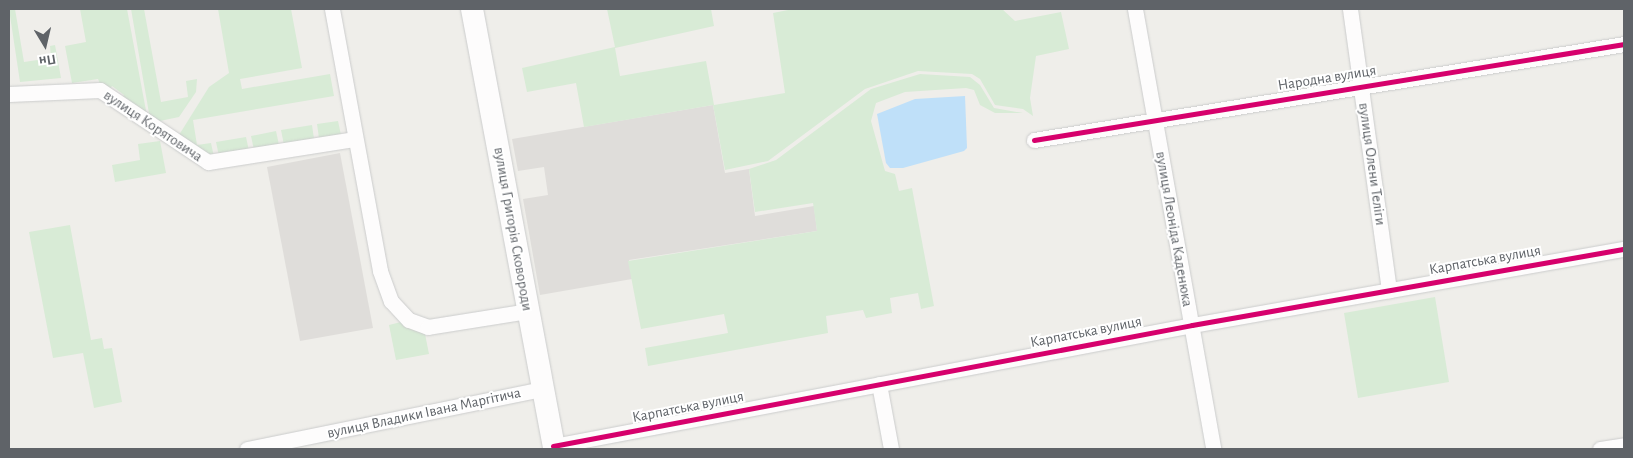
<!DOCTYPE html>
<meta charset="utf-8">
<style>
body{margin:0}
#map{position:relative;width:1633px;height:458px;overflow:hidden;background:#efeeea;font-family:"Alegreya Sans",sans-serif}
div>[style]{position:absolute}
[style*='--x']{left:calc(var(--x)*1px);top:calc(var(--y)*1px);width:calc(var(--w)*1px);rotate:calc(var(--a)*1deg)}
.industrial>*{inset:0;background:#dfddda}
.green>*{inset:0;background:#d8ebd6}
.water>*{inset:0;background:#bfe0f9}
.roads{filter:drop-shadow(0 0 1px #cbcccc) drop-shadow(0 0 1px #cbcccc)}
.street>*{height:15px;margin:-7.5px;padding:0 7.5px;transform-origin:7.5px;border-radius:7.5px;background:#fdfcfc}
.secondary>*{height:22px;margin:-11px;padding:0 11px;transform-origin:11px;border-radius:11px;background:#fdfcfc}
.cycleway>*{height:5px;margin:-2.5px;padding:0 2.5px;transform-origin:2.5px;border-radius:2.5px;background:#d6006c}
span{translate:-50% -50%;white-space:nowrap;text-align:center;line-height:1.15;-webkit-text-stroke:4px #fff;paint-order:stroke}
.street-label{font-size:15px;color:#5f6368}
.frame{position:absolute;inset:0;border:10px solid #5f6368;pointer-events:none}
.north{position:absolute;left:20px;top:20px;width:50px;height:50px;-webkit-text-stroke:4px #fff;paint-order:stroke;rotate:171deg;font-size:14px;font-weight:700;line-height:20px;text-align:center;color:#5f6368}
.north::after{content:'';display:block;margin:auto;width:18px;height:22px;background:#5f6368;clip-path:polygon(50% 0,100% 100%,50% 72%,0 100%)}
</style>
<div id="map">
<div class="industrial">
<i style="clip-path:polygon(713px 105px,725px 173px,749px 169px,755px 216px,814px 206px,817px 231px,629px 260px,632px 279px,540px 295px,523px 199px,548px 195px,544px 167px,518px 171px,512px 139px)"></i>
<i style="clip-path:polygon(340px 153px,373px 328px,300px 341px,267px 167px)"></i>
</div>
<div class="green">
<i style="clip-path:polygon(9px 9px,15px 9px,24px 62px,51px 58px,50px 46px,55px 45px,61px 78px,20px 82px)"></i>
<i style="clip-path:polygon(80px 9px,127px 9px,147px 116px,121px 99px,124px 95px,112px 86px,109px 90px,100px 84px,98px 79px,72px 83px,65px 46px,86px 42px)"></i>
<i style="clip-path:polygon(131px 9px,144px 9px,161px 102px,188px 97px,186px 81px,197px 79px,196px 92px,179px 117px,155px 122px,150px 119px)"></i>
<i style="clip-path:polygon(218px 9px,291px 9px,302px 68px,240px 79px,242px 89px,330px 74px,334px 96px,193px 120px,197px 145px,211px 143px,214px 157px,210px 157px,179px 135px,209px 87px,229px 73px)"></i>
<i style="clip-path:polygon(607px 9px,711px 9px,714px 26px,615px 48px,620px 76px,706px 61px,714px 105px,785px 93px,773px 13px,793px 9px,1002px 9px,1015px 21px,1061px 12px,1069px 49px,1036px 56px,1030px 98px,1033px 116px,1023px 109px,995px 105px,980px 79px,972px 74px,918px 71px,865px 89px,768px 161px,725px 170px,713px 105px,584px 127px,576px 83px,527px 92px,522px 68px,615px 47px)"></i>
<i style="clip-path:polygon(920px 74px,970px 77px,980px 85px,994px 108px,1023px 113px,995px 113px,980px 105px,974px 90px,966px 88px,905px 92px,876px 103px,871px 121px,885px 171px,895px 174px,899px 191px,912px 188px,934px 306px,921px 309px,918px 293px,890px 298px,892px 313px,866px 318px,863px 310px,826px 316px,828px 333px,648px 366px,645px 348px,728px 333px,724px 314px,641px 329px,628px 261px,817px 231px,813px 203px,755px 212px,749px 169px,776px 160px,871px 89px)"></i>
<i style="clip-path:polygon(338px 121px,341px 135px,319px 138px,317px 124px)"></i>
<i style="clip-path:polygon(312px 125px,314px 139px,284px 145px,281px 130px)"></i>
<i style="clip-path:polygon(276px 131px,279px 145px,254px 150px,251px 136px)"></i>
<i style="clip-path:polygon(246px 137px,249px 151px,219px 156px,216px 142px)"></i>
<i style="clip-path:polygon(160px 141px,166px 173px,115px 182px,112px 165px,140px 160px,138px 144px)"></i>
<i style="clip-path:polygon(70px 225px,91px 340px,102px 338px,104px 349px,112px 348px,122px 402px,94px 408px,83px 353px,53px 358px,29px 232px)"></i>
<i style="clip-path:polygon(1435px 297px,1449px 382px,1358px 398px,1344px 313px)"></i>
<i style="clip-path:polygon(401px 322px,425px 334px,429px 354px,396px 360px,389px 325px)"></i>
</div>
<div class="water">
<i style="clip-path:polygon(965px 96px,967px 148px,964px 151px,903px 168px,890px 168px,886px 163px,877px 114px,915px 99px)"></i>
</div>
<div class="roads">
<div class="street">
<i style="--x:332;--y:9;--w:266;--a:79.6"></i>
<i style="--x:380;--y:271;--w:32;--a:70"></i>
<i style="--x:391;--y:301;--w:26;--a:47"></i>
<i style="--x:409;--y:320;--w:20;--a:20"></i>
<i style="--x:428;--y:327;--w:101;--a:-9.1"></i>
<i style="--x:1135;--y:9;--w:447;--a:79.9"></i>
<i style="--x:1350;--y:9;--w:284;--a:82.1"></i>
<i style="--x:9;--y:94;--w:91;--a:-2.5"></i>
<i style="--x:100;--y:90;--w:130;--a:33.7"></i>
<i style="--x:208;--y:162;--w:149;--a:-8.9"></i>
<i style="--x:1034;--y:140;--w:598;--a:-9.24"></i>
<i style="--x:879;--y:384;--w:66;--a:79.5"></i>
<i style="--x:553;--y:446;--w:650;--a:-10.72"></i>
<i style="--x:1192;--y:325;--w:439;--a:-10"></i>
<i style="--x:247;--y:449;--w:301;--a:-11.5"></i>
<i style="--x:1600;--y:449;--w:24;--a:-9"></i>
</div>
<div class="secondary">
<i style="--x:472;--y:9;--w:448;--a:79.4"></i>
</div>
</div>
<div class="cycleway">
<i style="--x:1034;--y:140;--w:598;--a:-9.24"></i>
<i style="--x:553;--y:446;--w:650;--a:-10.72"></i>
<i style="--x:1192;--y:325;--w:439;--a:-10"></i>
</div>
<div class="street-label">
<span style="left:1327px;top:78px;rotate:-9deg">Народна вулиця</span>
<span style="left:153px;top:126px;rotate:34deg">вулиця Корятовича</span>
<span style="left:1372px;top:164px;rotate:82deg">вулиця Олени Теліги</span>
<span style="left:513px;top:229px;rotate:80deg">вулиця Григорія Сковороди</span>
<span style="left:1174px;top:229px;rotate:80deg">вулиця Леоніда Каденюка</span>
<span style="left:1485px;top:260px;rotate:-10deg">Карпатська вулиця</span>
<span style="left:1086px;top:332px;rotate:-11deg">Карпатська вулиця</span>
<span style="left:688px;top:407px;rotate:-11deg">Карпатська вулиця</span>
<span style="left:424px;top:413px;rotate:-12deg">вулиця Владики Івана Маргітича</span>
</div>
<div class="frame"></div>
<div class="north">Пн</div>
</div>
